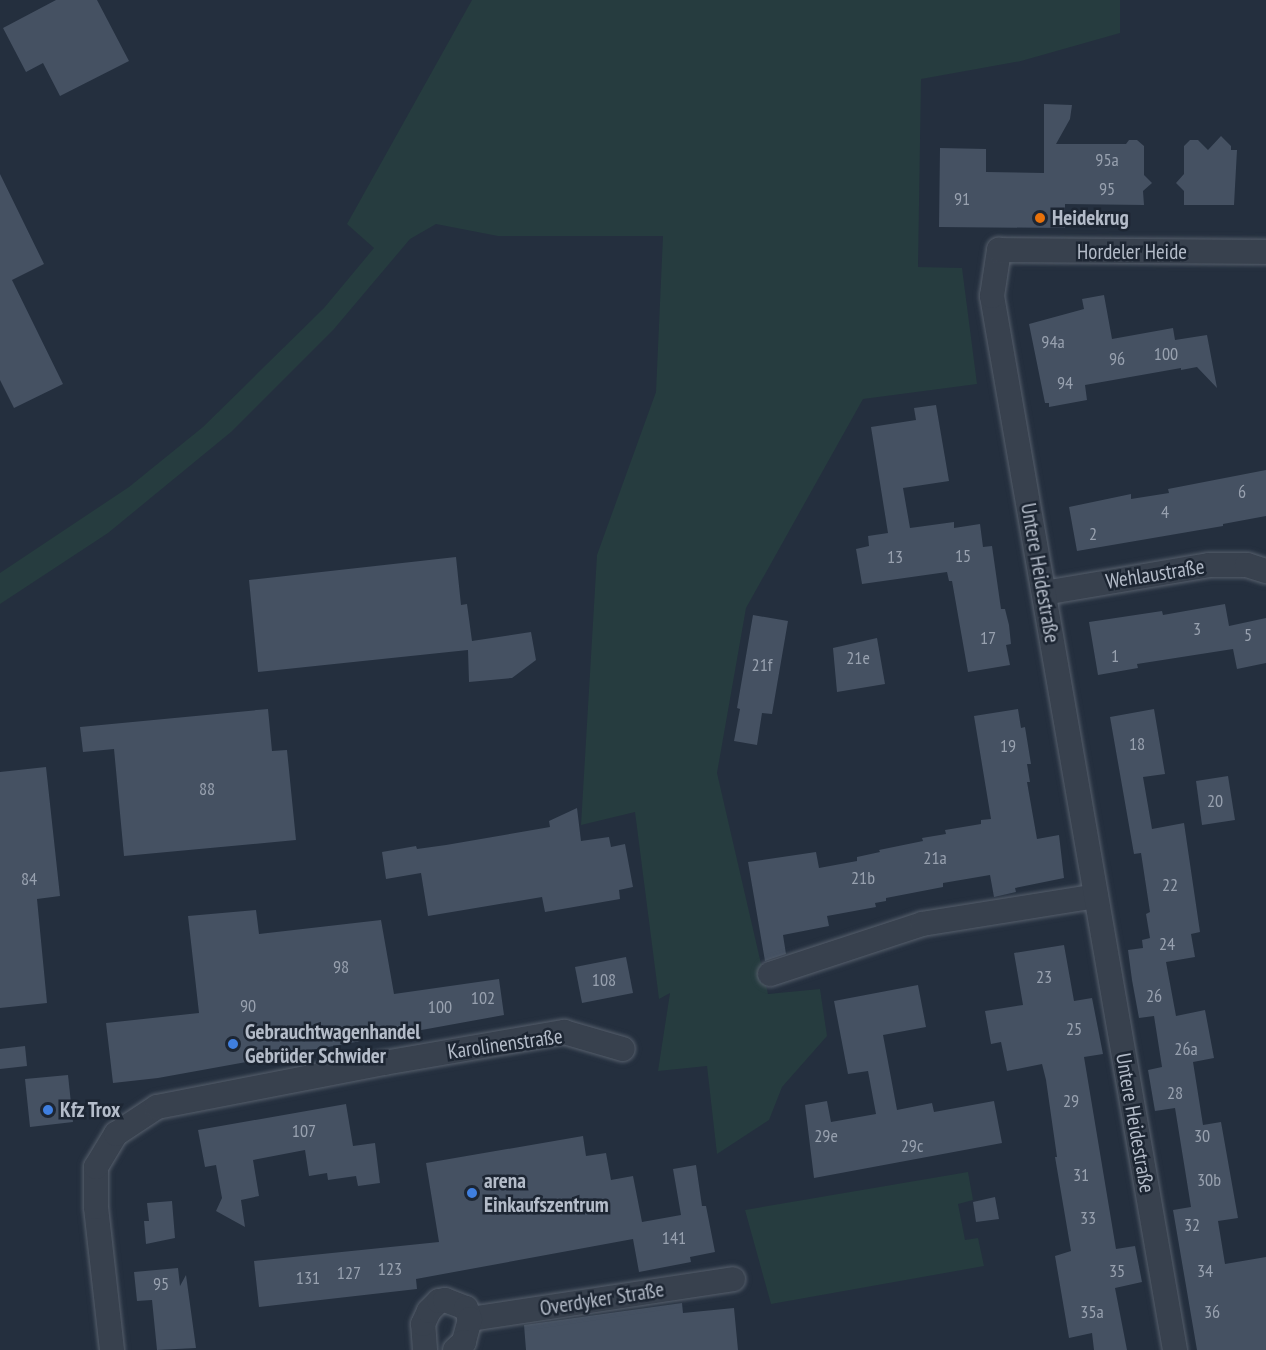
<!DOCTYPE html>
<meta charset="utf-8">
<style>
body{margin:0}
#map{position:relative;width:1266px;height:1350px;overflow:hidden;background:#242f3e;font-family:"PT Sans Narrow",sans-serif}
div>[style]{position:absolute}
[style*='--x']{left:calc(var(--x)*1px);top:calc(var(--y)*1px);width:calc(var(--w)*1px);rotate:calc(var(--a)*1deg)}
.green>*{inset:0;background:#263c3f}
.building>*{inset:0;background:#455162}
.roads{filter:drop-shadow(0 0 2px #565f6c) drop-shadow(0 0 2px #565f6c)}
.minor>*{height:24px;margin:-12px;padding:0 12px;transform-origin:12px;border-radius:12px;background:#38414e}
.dots>*{width:16px;height:16px;translate:-50% -50%;box-sizing:border-box;border:3px solid #1d2633;border-radius:50%}
span{translate:-50% -50%;white-space:nowrap;text-align:center;line-height:1.15;-webkit-text-stroke:5px #1d2633;paint-order:stroke}
.number-label{font-size:18px;color:#98a1af}
.number-label span{-webkit-text-stroke-width:0}
.poi-label{font-size:21px;color:#b4bcc9;font-weight:700}
.left{translate:0 -50%;text-align:left}
.street-label{font-size:21px;color:#b4bcc9}
</style>
<div id="map">
<div class="green">
<i style="clip-path:polygon(472px 0,1120px 0,1120px 33px,1021px 61px,921px 79px,918px 267px,962px 268px,977px 384px,863px 399px,746px 608px,717px 773px,768px 994px,820px 989px,827px 1036px,782px 1087px,769px 1120px,717px 1154px,707px 1066px,658px 1071px,670px 993px,659px 999px,635px 812px,581px 825px,597px 555px,656px 392px,663px 236px,498px 236px,436px 224px,410px 239px,334px 329px,231px 432px,108px 533px,0 604px,0 573px,129px 487px,203px 427px,324px 308px,374px 248px,347px 224px)"></i>
<i style="clip-path:polygon(968px 1172px,973px 1200px,958px 1204px,965px 1240px,978px 1238px,984px 1266px,771px 1304px,745px 1210px)"></i>
</div>
<div class="building">
<i style="clip-path:polygon(56px 0,97px 0,129px 61px,60px 96px,43px 63px,26px 72px,3px 28px)"></i>
<i style="clip-path:polygon(1044px 104px,1072px 105px,1070px 119px,1056px 144px,1126px 144px,1129px 140px,1137px 140px,1144px 146px,1144px 175px,1152px 183px,1143px 191px,1144px 205px,1065px 204px,1065px 228px,939px 227px,940px 148px,986px 149px,986px 172px,1044px 173px)"></i>
<i style="clip-path:polygon(1221px 136px,1231px 146px,1231px 150px,1237px 150px,1234px 205px,1184px 205px,1184px 191px,1176px 183px,1184px 174px,1184px 146px,1190px 140px,1198px 140px,1208px 150px)"></i>
<i style="clip-path:polygon(0 174px,44px 264px,12px 280px,63px 384px,14px 408px,0 380px)"></i>
<i style="clip-path:polygon(1104px 295px,1112px 339px,1173px 328px,1175px 340px,1207px 335px,1217px 388px,1197px 367px,1181px 370px,1181px 368px,1085px 385px,1087px 400px,1049px 407px,1049px 403px,1045px 403px,1029px 324px,1084px 309px,1082px 299px)"></i>
<i style="clip-path:polygon(936px 405px,949px 481px,903px 488px,910px 528px,954px 522px,954px 528px,980px 524px,983px 547px,992px 546px,1001px 609px,1005px 609px,1009px 625px,1011px 644px,1006px 645px,1010px 665px,968px 672px,952px 581px,949px 581px,947px 572px,862px 584px,856px 549px,869px 546px,868px 536px,888px 533px,871px 427px,916px 420px,914px 408px)"></i>
<i style="clip-path:polygon(1266px 470px,1266px 516px,1223px 524px,1223px 526px,1077px 551px,1069px 507px,1131px 494px,1131px 499px,1169px 493px,1168px 489px)"></i>
<i style="clip-path:polygon(456px 557px,461px 605px,467px 604px,472px 641px,531px 632px,536px 660px,512px 678px,469px 682px,468px 650px,258px 672px,249px 580px)"></i>
<i style="clip-path:polygon(1225px 604px,1229px 626px,1266px 618px,1266px 663px,1237px 669px,1233px 649px,1137px 664px,1138px 668px,1098px 675px,1089px 622px,1162px 611px,1163px 615px)"></i>
<i style="clip-path:polygon(753px 615px,788px 621px,772px 714px,762px 713px,757px 745px,734px 741px,740px 709px,737px 708px)"></i>
<i style="clip-path:polygon(877px 638px,885px 684px,837px 692px,833px 648px)"></i>
<i style="clip-path:polygon(268px 709px,272px 751px,287px 750px,296px 840px,124px 856px,114px 749px,83px 752px,80px 727px)"></i>
<i style="clip-path:polygon(1018px 709px,1021px 728px,1025px 727px,1031px 764px,1027px 764px,1030px 782px,1027px 782px,1037px 839px,1059px 835px,1064px 878px,1015px 888px,1016px 892px,994px 897px,990px 875px,943px 883px,943px 887px,886px 898px,886px 901px,875px 903px,876px 907px,827px 916px,829px 926px,783px 935px,786px 954px,765px 961px,748px 862px,816px 852px,819px 868px,857px 861px,857px 857px,880px 852px,879px 850px,923px 841px,922px 838px,946px 834px,945px 830px,981px 824px,981px 820px,991px 819px,974px 716px)"></i>
<i style="clip-path:polygon(1154px 709px,1165px 774px,1143px 777px,1152px 829px,1184px 823px,1200px 932px,1191px 934px,1195px 957px,1166px 962px,1176px 1016px,1205px 1010px,1214px 1058px,1193px 1062px,1203px 1125px,1221px 1122px,1238px 1218px,1218px 1221px,1225px 1264px,1266px 1257px,1266px 1350px,1197px 1350px,1173px 1210px,1191px 1207px,1175px 1108px,1155px 1111px,1148px 1070px,1162px 1067px,1154px 1016px,1139px 1018px,1132px 980px,1128px 950px,1143px 948px,1142px 940px,1150px 938px,1146px 914px,1150px 912px,1141px 853px,1134px 854px,1110px 717px)"></i>
<i style="clip-path:polygon(46px 767px,60px 896px,37px 899px,47px 1003px,0 1008px,0 772px)"></i>
<i style="clip-path:polygon(1228px 776px,1235px 820px,1202px 825px,1196px 781px)"></i>
<i style="clip-path:polygon(577px 808px,581px 841px,609px 837px,611px 847px,625px 844px,633px 887px,619px 890px,620px 899px,545px 912px,542px 897px,428px 916px,421px 873px,386px 879px,382px 852px,416px 846px,417px 849px,446px 845px,550px 827px,549px 821px)"></i>
<i style="clip-path:polygon(256px 910px,259px 934px,381px 920px,394px 994px,499px 979px,504px 1015px,158px 1078px,113px 1083px,106px 1023px,199px 1013px,188px 916px)"></i>
<i style="clip-path:polygon(1064px 945px,1074px 1001px,1092px 998px,1103px 1054px,1084px 1057px,1116px 1249px,1135px 1246px,1142px 1282px,1115px 1288px,1127px 1350px,1094px 1350px,1092px 1333px,1069px 1338px,1055px 1256px,1071px 1251px,1055px 1157px,1057px 1157px,1046px 1080px,1042px 1064px,1007px 1071px,1001px 1042px,991px 1044px,985px 1011px,1023px 1005px,1014px 953px)"></i>
<i style="clip-path:polygon(626px 957px,633px 993px,582px 1003px,575px 967px)"></i>
<i style="clip-path:polygon(918px 985px,926px 1027px,883px 1035px,897px 1110px,932px 1103px,934px 1112px,994px 1101px,1002px 1143px,814px 1178px,805px 1105px,827px 1101px,831px 1122px,876px 1114px,868px 1071px,848px 1074px,834px 1001px)"></i>
<i style="clip-path:polygon(25px 1046px,27px 1066px,0 1069px,0 1049px)"></i>
<i style="clip-path:polygon(68px 1075px,73px 1122px,30px 1127px,25px 1079px)"></i>
<i style="clip-path:polygon(346px 1104px,353px 1146px,375px 1143px,380px 1183px,358px 1186px,356px 1176px,328px 1180px,327px 1173px,309px 1176px,305px 1150px,253px 1160px,259px 1196px,241px 1200px,245px 1227px,216px 1211px,222px 1198px,216px 1165px,205px 1167px,198px 1130px)"></i>
<i style="clip-path:polygon(583px 1136px,586px 1156px,606px 1153px,611px 1180px,633px 1176px,642px 1222px,681px 1215px,673px 1169px,696px 1165px,702px 1206px,706px 1206px,715px 1252px,690px 1257px,691px 1262px,639px 1272px,633px 1239px,416px 1279px,417px 1289px,259px 1307px,254px 1261px,439px 1242px,426px 1163px)"></i>
<i style="clip-path:polygon(995px 1197px,999px 1219px,976px 1222px,973px 1202px)"></i>
<i style="clip-path:polygon(172px 1201px,175px 1238px,146px 1244px,144px 1221px,149px 1221px,147px 1203px)"></i>
<i style="clip-path:polygon(178px 1268px,180px 1286px,186px 1275px,196px 1348px,157px 1350px,152px 1300px,137px 1301px,134px 1272px)"></i>
<i style="clip-path:polygon(682px 1303px,683px 1313px,734px 1308px,738px 1350px,526px 1350px,524px 1325px)"></i>
</div>
<div class="roads">
<div class="minor">
<i style="--x:1044;--y:593;--w:167;--a:-9.6"></i>
<i style="--x:1209;--y:565;--w:38;--a:0"></i>
<i style="--x:1247;--y:565;--w:20;--a:18"></i>
<i style="--x:770;--y:974;--w:160;--a:-18.2"></i>
<i style="--x:922;--y:924;--w:176;--a:-9.1"></i>
<i style="--x:470;--y:1319;--w:266;--a:-8.6"></i>
<i style="--x:112;--y:1350;--w:144;--a:-96.4"></i>
<i style="--x:96;--y:1207;--w:40;--a:-90"></i>
<i style="--x:96;--y:1167;--w:39;--a:-59"></i>
<i style="--x:116;--y:1134;--w:49;--a:-33.4"></i>
<i style="--x:157;--y:1107;--w:231;--a:-11"></i>
<i style="--x:384;--y:1063;--w:183;--a:-9.8"></i>
<i style="--x:564;--y:1032;--w:61;--a:16.1"></i>
<i style="--x:425;--y:1350;--w:26;--a:-94"></i>
<i style="--x:423;--y:1324;--w:14;--a:-65"></i>
<i style="--x:429;--y:1311;--w:14;--a:-45"></i>
<i style="--x:439;--y:1301;--w:6;--a:-9"></i>
<i style="--x:445;--y:1300;--w:22;--a:21"></i>
<i style="--x:466;--y:1308;--w:12;--a:70"></i>
<i style="--x:470;--y:1319;--w:24;--a:105"></i>
<i style="--x:464;--y:1342;--w:12;--a:138"></i>
<i style="--x:1175;--y:1350;--w:1070;--a:-99.85"></i>
<i style="--x:992;--y:296;--w:47;--a:-81.3"></i>
<i style="--x:999;--y:250;--w:267;--a:0.4"></i>
</div>
</div>
<div class="dots">
<i style="left:1040px;top:218px;background:#e8710a"></i>
<i style="left:233px;top:1044px;background:#3f7fe0"></i>
<i style="left:48px;top:1110px;background:#3f7fe0"></i>
<i style="left:472px;top:1193px;background:#3f7fe0"></i>
</div>
<div class="number-label">
<span style="left:1107px;top:160px">95a</span>
<span style="left:1107px;top:189px">95</span>
<span style="left:962px;top:199px">91</span>
<span style="left:1053px;top:342px">94a</span>
<span style="left:1166px;top:354px">100</span>
<span style="left:1117px;top:359px">96</span>
<span style="left:1065px;top:383px">94</span>
<span style="left:1242px;top:492px">6</span>
<span style="left:1165px;top:512px">4</span>
<span style="left:1093px;top:534px">2</span>
<span style="left:963px;top:556px">15</span>
<span style="left:895px;top:557px">13</span>
<span style="left:1197px;top:629px">3</span>
<span style="left:1248px;top:635px">5</span>
<span style="left:988px;top:638px">17</span>
<span style="left:1115px;top:656px">1</span>
<span style="left:858px;top:658px">21e</span>
<span style="left:762px;top:665px">21f</span>
<span style="left:1137px;top:744px">18</span>
<span style="left:1008px;top:746px">19</span>
<span style="left:207px;top:789px">88</span>
<span style="left:1215px;top:801px">20</span>
<span style="left:935px;top:858px">21a</span>
<span style="left:863px;top:878px">21b</span>
<span style="left:29px;top:879px">84</span>
<span style="left:1170px;top:885px">22</span>
<span style="left:1167px;top:944px">24</span>
<span style="left:341px;top:967px">98</span>
<span style="left:1044px;top:977px">23</span>
<span style="left:604px;top:980px">108</span>
<span style="left:1154px;top:996px">26</span>
<span style="left:483px;top:998px">102</span>
<span style="left:248px;top:1006px">90</span>
<span style="left:440px;top:1007px">100</span>
<span style="left:1074px;top:1029px">25</span>
<span style="left:1186px;top:1049px">26a</span>
<span style="left:1175px;top:1093px">28</span>
<span style="left:1071px;top:1101px">29</span>
<span style="left:304px;top:1131px">107</span>
<span style="left:826px;top:1136px">29e</span>
<span style="left:1202px;top:1136px">30</span>
<span style="left:912px;top:1146px">29c</span>
<span style="left:1081px;top:1175px">31</span>
<span style="left:1209px;top:1180px">30b</span>
<span style="left:1088px;top:1218px">33</span>
<span style="left:1192px;top:1225px">32</span>
<span style="left:674px;top:1238px">141</span>
<span style="left:390px;top:1269px">123</span>
<span style="left:1117px;top:1271px">35</span>
<span style="left:1205px;top:1271px">34</span>
<span style="left:349px;top:1273px">127</span>
<span style="left:308px;top:1278px">131</span>
<span style="left:161px;top:1284px">95</span>
<span style="left:1092px;top:1312px">35a</span>
<span style="left:1212px;top:1312px">36</span>
</div>
<div class="poi-label">
<span class="left" style="left:1052px;top:218px">Heidekrug</span>
<span class="left" style="left:245px;top:1044px">Gebrauchtwagenhandel<br>Gebrüder Schwider</span>
<span class="left" style="left:60px;top:1110px">Kfz Trox</span>
<span class="left" style="left:484px;top:1193px">arena<br>Einkaufszentrum</span>
</div>
<div class="street-label">
<span style="left:1132px;top:252px">Hordeler Heide</span>
<span style="left:1040px;top:573px;rotate:80deg">Untere Heidestraße</span>
<span style="left:1155px;top:574px;rotate:-9deg">Wehlaustraße</span>
<span style="left:505px;top:1044px;rotate:-8deg">Karolinenstraße</span>
<span style="left:1135px;top:1123px;rotate:80deg">Untere Heidestraße</span>
<span style="left:602px;top:1299px;rotate:-9deg">Overdyker Straße</span>
</div>
</div>
